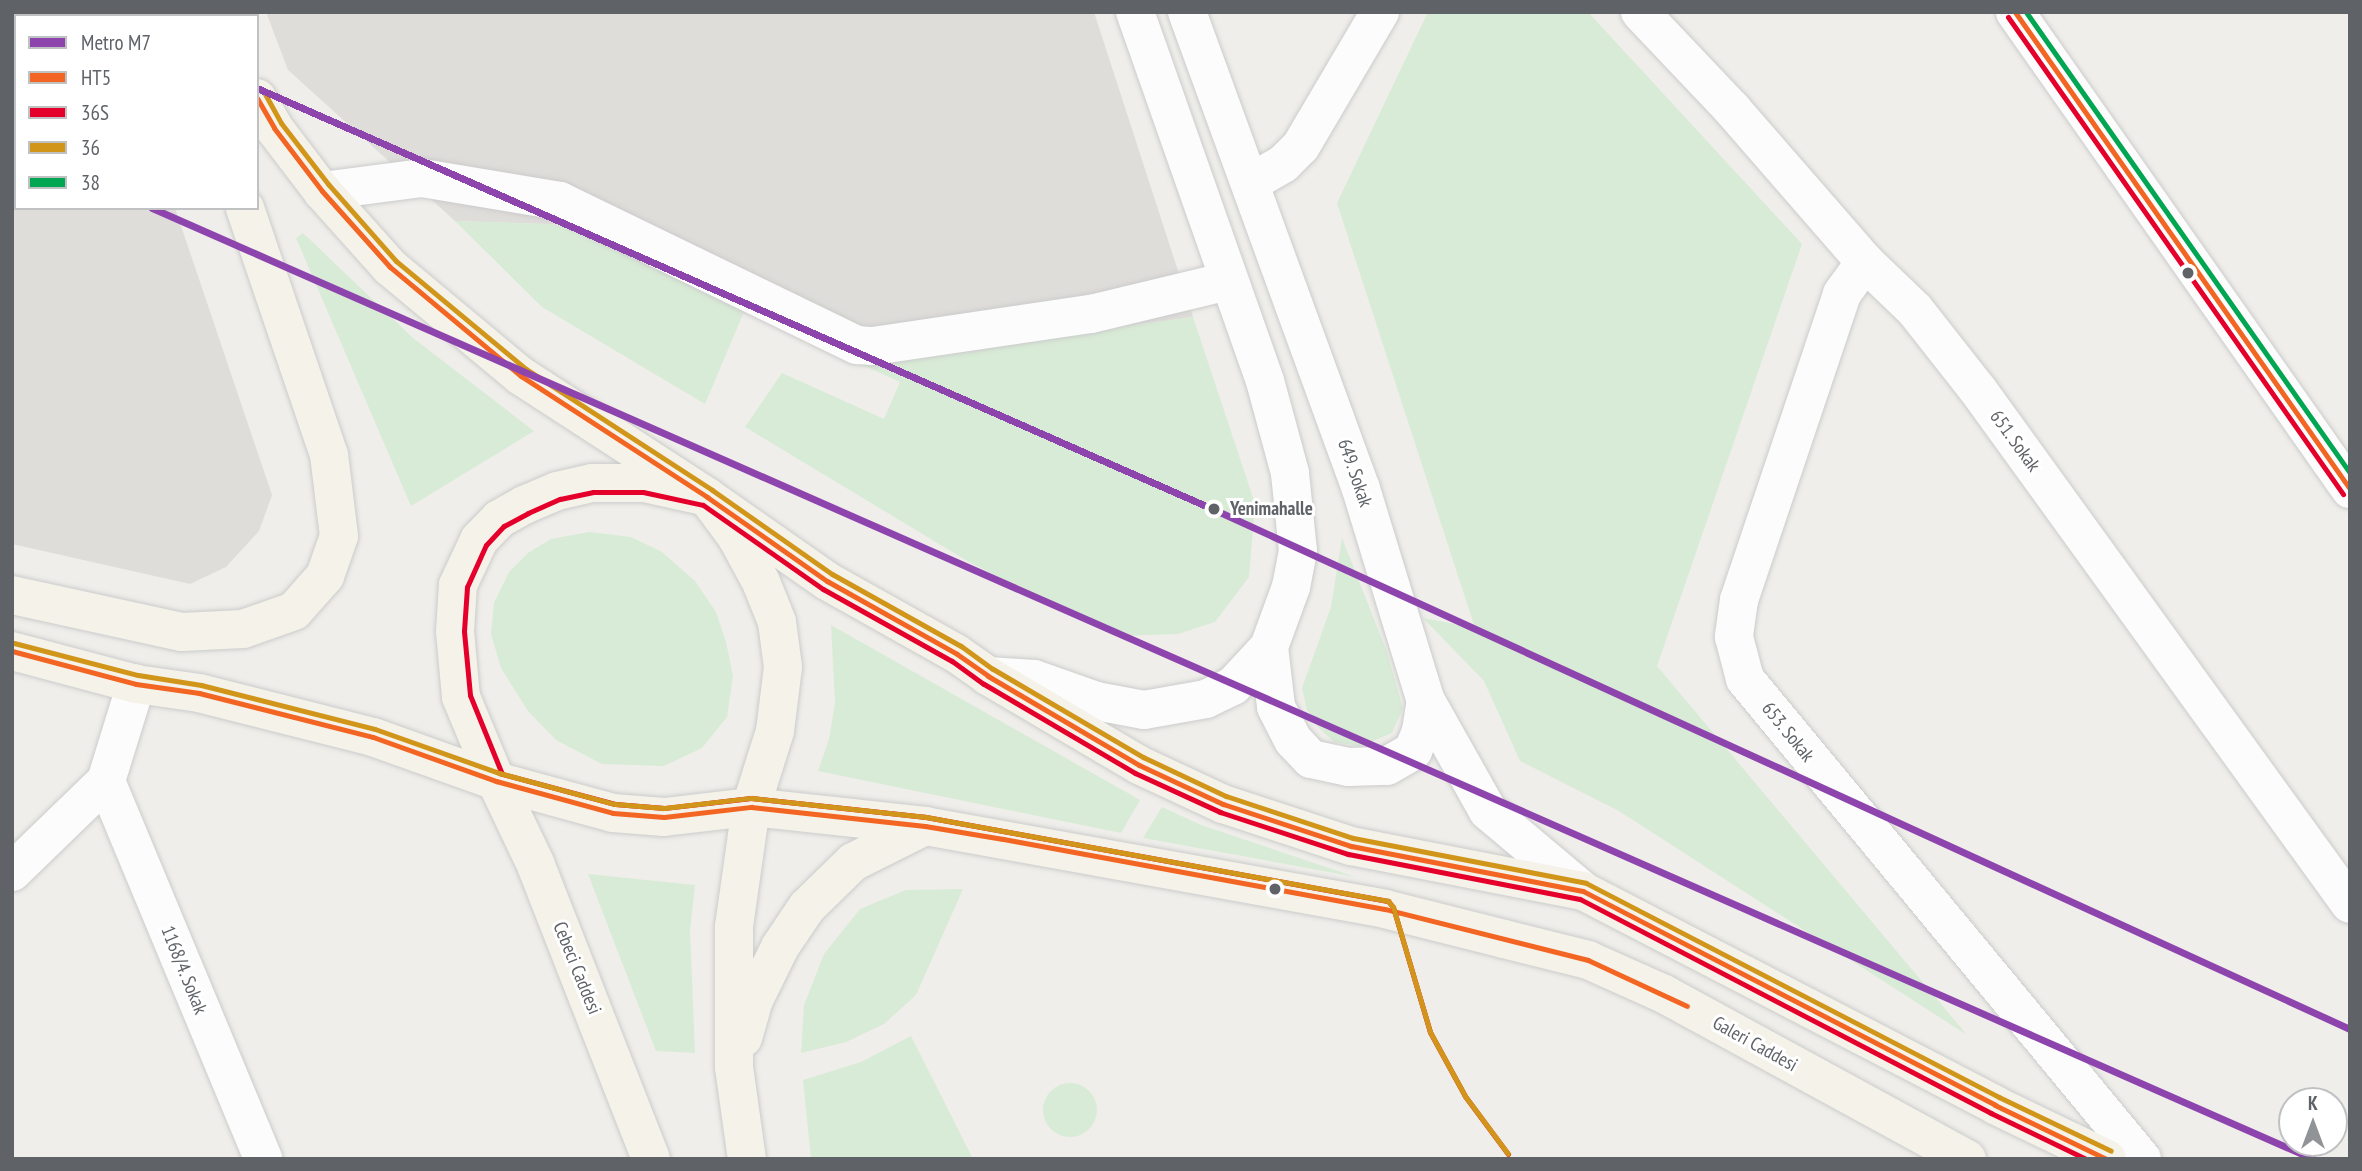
<!DOCTYPE html>
<style>
body{margin:0}
#map{position:relative;width:2362px;height:1171px;overflow:hidden;background:#efeeea;font-family:"PT Sans Narrow",sans-serif}
div>[style]{position:absolute}
[style*='--x']{left:calc(var(--x)*1px);top:calc(var(--y)*1px);width:calc(var(--w)*1px);rotate:calc(var(--a)*1deg)}
.industrial>*{inset:0;background:#dfddda}
.green>*{inset:0;background:#d8ebd6}
.round{border-radius:50%}
.roads{filter:drop-shadow(0 0 2px #cbcccc) drop-shadow(0 0 2px #cbcccc)}
.street>*{height:38px;margin:-19px;padding:0 19px;transform-origin:19px;border-radius:19px;background:#fdfcfc}
.secondary>*{height:38px;margin:-19px;padding:0 19px;transform-origin:19px;border-radius:19px;background:#fdfcfc}
.primary>*{height:38px;margin:-19px;padding:0 19px;transform-origin:19px;border-radius:19px;background:#f4f2e9}
.bus-1>*{height:5px;margin:-2.5px;padding:0 2.5px;transform-origin:2.5px;border-radius:2.5px;background:#f26522}
.bus-2>*{height:5px;margin:-2.5px;padding:0 2.5px;transform-origin:2.5px;border-radius:2.5px;background:#e4002b}
.bus-3>*{height:5px;margin:-2.5px;padding:0 2.5px;transform-origin:2.5px;border-radius:2.5px;background:#d1951a}
.bus-4>*{height:5px;margin:-2.5px;padding:0 2.5px;transform-origin:2.5px;border-radius:2.5px;background:#00a651}
.metro-1>*{height:7px;margin:-3.5px;padding:0 3.5px;transform-origin:3.5px;border-radius:3.5px;background:#8e44ad}
.dots>*{width:19px;height:19px;translate:-50% -50%;box-sizing:border-box;border:4px solid #fff;border-radius:50%}
span{translate:-50% -50%;white-space:nowrap;text-align:center;line-height:1.15;-webkit-text-stroke:6px #fff;paint-order:stroke}
.street-label{font-size:19px;color:#5f6368}
.stop-label{font-size:19px;color:#5f6368;font-weight:700}
.left{translate:0 -50%;text-align:left}
.frame{position:absolute;inset:0;border:14px solid #5f6368;pointer-events:none}
.legend{position:absolute;left:14px;top:14px;width:245px;height:196px;box-sizing:border-box;background:#fff;border:2px solid #bfc1c3;margin:0;padding:9px 12px;list-style:none;font-size:21px;color:#5f6368}
.legend li{display:flex;align-items:center;gap:14px;height:35px}
.legend b{width:35px;border:2px solid #bfc1c3}
.north{position:absolute;left:2278px;top:1087px;width:70px;height:70px;box-sizing:border-box;background:#fff;border:2px solid #bfc1c3;border-radius:50%;rotate:0deg;font-size:19px;font-weight:700;line-height:28px;text-align:center;color:#5f6368}
.north::after{content:'';display:block;margin:auto;width:24px;height:32px;background:#919496;clip-path:polygon(50% 0,100% 100%,50% 72%,0 100%)}
</style>
<div id="map">
<div class="industrial">
<i style="clip-path:polygon(12px 12px,107px 12px,108px 16px,16px 16px,16px 208px,175px 208px,272px 495px,259px 531px,226px 567px,190px 584px,12px 544px)"></i>
<i style="clip-path:polygon(266px 12px,1094px 12px,1193px 317px,858px 363px,577px 225px,455px 221px,288px 70px)"></i>
</div>
<div class="green">
<i style="clip-path:polygon(1428px 12px,1588px 12px,1802px 244px,1657px 666px,1967px 1035px,1619px 811px,1520px 761px,1484px 681px,1423px 618px,1475px 628px,1337px 203px)"></i>
<i style="clip-path:polygon(455px 221px,577px 225px,749px 300px,705px 404px,542px 307px)"></i>
<i style="clip-path:polygon(303px 233px,413px 338px,534px 431px,411px 506px,296px 238px)"></i>
<i style="clip-path:polygon(1193px 317px,1255px 504px,1249px 577px,1215px 622px,1178px 634px,1114px 636px,969px 562px,745px 427px,782px 373px,884px 419px,900px 382px,858px 363px)"></i>
<i style="clip-path:polygon(589px 532px,631px 537px,662px 552px,695px 581px,716px 612px,726px 642px,733px 676px,727px 717px,702px 748px,664px 766px,602px 764px,556px 740px,528px 711px,501px 668px,491px 634px,494px 603px,509px 572px,528px 553px,551px 539px)"></i>
<i style="clip-path:polygon(1342px 538px,1387px 652px,1403px 708px,1392px 733px,1361px 746px,1334px 742px,1318px 727px,1307px 710px,1302px 688px,1331px 607px)"></i>
<i style="clip-path:polygon(831px 625px,1140px 800px,1121px 833px,818px 771px,829px 739px,835px 703px)"></i>
<i style="clip-path:polygon(1162px 807px,1201px 825px,1356px 877px,1143px 838px)"></i>
<i style="clip-path:polygon(588px 874px,695px 885px,690px 930px,695px 1053px,656px 1051px)"></i>
<i style="clip-path:polygon(963px 889px,916px 995px,884px 1024px,846px 1042px,801px 1053px,804px 1005px,824px 954px,860px 909px,906px 890px)"></i>
<i style="clip-path:polygon(911px 1036px,973px 1159px,811px 1159px,803px 1080px,861px 1062px)"></i>
<i class="round" style="left:1043px;top:1083px;width:54px;height:54px"></i>
</div>
<div class="roads">
<div class="street">
<i style="--x:1187;--y:12;--w:508;--a:69.96"></i>
<i style="--x:1361;--y:489;--w:222;--a:73"></i>
<i style="--x:1426;--y:701;--w:126;--a:60.6"></i>
<i style="--x:1488;--y:811;--w:124;--a:40.1"></i>
<i style="--x:1640;--y:12;--w:134;--a:46.5"></i>
<i style="--x:1732;--y:109;--w:203;--a:49"></i>
<i style="--x:1865;--y:262;--w:69;--a:43.8"></i>
<i style="--x:1915;--y:310;--w:102;--a:51.8"></i>
<i style="--x:1978;--y:390;--w:634;--a:54.11"></i>
<i style="--x:1250;--y:183;--w:38;--a:-30"></i>
<i style="--x:1283;--y:164;--w:25;--a:-45"></i>
<i style="--x:1301;--y:146;--w:156;--a:-59.5"></i>
<i style="--x:322;--y:191;--w:101;--a:-7.4"></i>
<i style="--x:422;--y:178;--w:140;--a:9.5"></i>
<i style="--x:560;--y:201;--w:330;--a:25.9"></i>
<i style="--x:857;--y:345;--w:16;--a:4"></i>
<i style="--x:873;--y:346;--w:220;--a:-8.4"></i>
<i style="--x:1091;--y:314;--w:141;--a:-13.5"></i>
<i style="--x:1865;--y:262;--w:39;--a:126"></i>
<i style="--x:1842;--y:294;--w:323;--a:108.6"></i>
<i style="--x:1739;--y:600;--w:37;--a:98"></i>
<i style="--x:1734;--y:637;--w:43;--a:75.3"></i>
<i style="--x:1745;--y:679;--w:623;--a:50.41"></i>
<i style="--x:1269;--y:647;--w:60;--a:83.3"></i>
<i style="--x:1276;--y:707;--w:37;--a:63"></i>
<i style="--x:1293;--y:740;--w:26;--a:47"></i>
<i style="--x:1311;--y:759;--w:39;--a:12"></i>
<i style="--x:1349;--y:767;--w:38;--a:-2"></i>
<i style="--x:1387;--y:766;--w:30;--a:-30"></i>
<i style="--x:1413;--y:751;--w:22;--a:-68"></i>
<i style="--x:1421;--y:731;--w:30;--a:-81"></i>
<i style="--x:988;--y:676;--w:46;--a:3.7"></i>
<i style="--x:1034;--y:679;--w:66;--a:19.5"></i>
<i style="--x:1096;--y:701;--w:49;--a:10.6"></i>
<i style="--x:1144;--y:710;--w:63;--a:-10.1"></i>
<i style="--x:1206;--y:699;--w:30;--a:-26"></i>
<i style="--x:1233;--y:686;--w:53;--a:-47.3"></i>
<i style="--x:1269;--y:647;--w:64;--a:-69.9"></i>
<i style="--x:1291;--y:587;--w:37;--a:-79"></i>
<i style="--x:1298;--y:551;--w:78;--a:-95.9"></i>
<i style="--x:1290;--y:473;--w:95;--a:-105.2"></i>
<i style="--x:1265;--y:381;--w:391;--a:-109.4"></i>
<i style="--x:106;--y:781;--w:409;--a:67.4"></i>
<i style="--x:12;--y:872;--w:131;--a:-44.1"></i>
<i style="--x:106;--y:781;--w:102;--a:-72.8"></i>
</div>
<div class="secondary">
<i style="--x:2015;--y:12;--w:583;--a:54.92"></i>
</div>
<div class="primary">
<i style="--x:210;--y:12;--w:4;--a:76"></i>
<i style="--x:257;--y:98;--w:34;--a:60"></i>
<i style="--x:274;--y:128;--w:79;--a:52.7"></i>
<i style="--x:322;--y:191;--w:102;--a:48.2"></i>
<i style="--x:390;--y:267;--w:170;--a:39.8"></i>
<i style="--x:521;--y:376;--w:222;--a:33"></i>
<i style="--x:707;--y:497;--w:49;--a:53.4"></i>
<i style="--x:736;--y:536;--w:52;--a:61.5"></i>
<i style="--x:761;--y:582;--w:43;--a:68.2"></i>
<i style="--x:777;--y:622;--w:45;--a:82.4"></i>
<i style="--x:783;--y:667;--w:64;--a:97.1"></i>
<i style="--x:775;--y:731;--w:80;--a:107.5"></i>
<i style="--x:751;--y:807;--w:120;--a:98.1"></i>
<i style="--x:734;--y:926;--w:141;--a:90"></i>
<i style="--x:734;--y:1067;--w:93;--a:82"></i>
<i style="--x:12;--y:595;--w:174;--a:12.3"></i>
<i style="--x:182;--y:632;--w:61;--a:-2.8"></i>
<i style="--x:243;--y:629;--w:54;--a:-19.4"></i>
<i style="--x:294;--y:611;--w:47;--a:-48.5"></i>
<i style="--x:325;--y:576;--w:42;--a:-70.7"></i>
<i style="--x:339;--y:536;--w:82;--a:-97"></i>
<i style="--x:329;--y:455;--w:261;--a:-108.8"></i>
<i style="--x:12;--y:651;--w:128;--a:14.9"></i>
<i style="--x:136;--y:684;--w:64;--a:8.1"></i>
<i style="--x:199;--y:693;--w:179;--a:14.2"></i>
<i style="--x:373;--y:737;--w:131;--a:19.7"></i>
<i style="--x:496;--y:781;--w:121;--a:15.3"></i>
<i style="--x:613;--y:813;--w:51;--a:4.5"></i>
<i style="--x:664;--y:817;--w:88;--a:-6.6"></i>
<i style="--x:751;--y:807;--w:175;--a:6.2"></i>
<i style="--x:925;--y:826;--w:467;--a:10.2"></i>
<i style="--x:1385;--y:909;--w:123;--a:14.1"></i>
<i style="--x:1504;--y:939;--w:87;--a:14"></i>
<i style="--x:1588;--y:960;--w:83;--a:24.1"></i>
<i style="--x:1664;--y:994;--w:345;--a:28.6"></i>
<i style="--x:743;--y:1038;--w:40;--a:-74"></i>
<i style="--x:754;--y:1000;--w:59;--a:-63.9"></i>
<i style="--x:780;--y:947;--w:48;--a:-56"></i>
<i style="--x:807;--y:907;--w:64;--a:-44.4"></i>
<i style="--x:853;--y:862;--w:80;--a:-26.6"></i>
<i style="--x:651;--y:1159;--w:316;--a:-111.4"></i>
<i style="--x:536;--y:865;--w:93;--a:-115.5"></i>
<i style="--x:496;--y:781;--w:91;--a:-112.6"></i>
<i style="--x:461;--y:697;--w:66;--a:-95.2"></i>
<i style="--x:455;--y:631;--w:46;--a:-86.3"></i>
<i style="--x:458;--y:585;--w:50;--a:-65"></i>
<i style="--x:479;--y:540;--w:29;--a:-46"></i>
<i style="--x:499;--y:519;--w:29;--a:-29"></i>
<i style="--x:524;--y:505;--w:36;--a:-23"></i>
<i style="--x:557;--y:491;--w:36;--a:-13"></i>
<i style="--x:592;--y:483;--w:52;--a:0"></i>
<i style="--x:644;--y:483;--w:65;--a:12.5"></i>
<i style="--x:707;--y:497;--w:146;--a:35"></i>
<i style="--x:827;--y:581;--w:149;--a:29.3"></i>
<i style="--x:957;--y:654;--w:38;--a:35"></i>
<i style="--x:988;--y:676;--w:175;--a:30.5"></i>
<i style="--x:1139;--y:765;--w:93;--a:24.9"></i>
<i style="--x:1223;--y:804;--w:135;--a:18.2"></i>
<i style="--x:1351;--y:846;--w:236;--a:11"></i>
<i style="--x:1583;--y:891;--w:464;--a:27.4"></i>
<i style="--x:1995;--y:1105;--w:124;--a:25.7"></i>
</div>
</div>
<div class="bus-1">
<i style="--x:2015;--y:12;--w:583;--a:54.92"></i>
<i style="--x:257;--y:98;--w:34;--a:60"></i>
<i style="--x:274;--y:128;--w:79;--a:52.7"></i>
<i style="--x:322;--y:191;--w:102;--a:48.2"></i>
<i style="--x:390;--y:267;--w:170;--a:39.8"></i>
<i style="--x:521;--y:376;--w:222;--a:33"></i>
<i style="--x:707;--y:497;--w:146;--a:35"></i>
<i style="--x:827;--y:581;--w:149;--a:29.3"></i>
<i style="--x:957;--y:654;--w:38;--a:35"></i>
<i style="--x:988;--y:676;--w:175;--a:30.5"></i>
<i style="--x:1139;--y:765;--w:93;--a:24.9"></i>
<i style="--x:1223;--y:804;--w:135;--a:18.2"></i>
<i style="--x:1351;--y:846;--w:236;--a:11"></i>
<i style="--x:1583;--y:891;--w:464;--a:27.4"></i>
<i style="--x:1995;--y:1105;--w:123;--a:25.9"></i>
<i style="--x:12;--y:651;--w:128;--a:14.9"></i>
<i style="--x:136;--y:684;--w:64;--a:8.1"></i>
<i style="--x:199;--y:693;--w:179;--a:14.2"></i>
<i style="--x:373;--y:737;--w:131;--a:19.7"></i>
<i style="--x:496;--y:781;--w:121;--a:15.3"></i>
<i style="--x:613;--y:813;--w:51;--a:4.5"></i>
<i style="--x:664;--y:817;--w:88;--a:-6.6"></i>
<i style="--x:751;--y:807;--w:175;--a:6.2"></i>
<i style="--x:925;--y:826;--w:79;--a:9.5"></i>
<i style="--x:1003;--y:839;--w:388;--a:10.4"></i>
<i style="--x:1385;--y:909;--w:209;--a:14.1"></i>
<i style="--x:1588;--y:960;--w:109;--a:24.9"></i>
</div>
<div class="bus-2">
<i style="--x:2008;--y:17;--w:583;--a:54.92"></i>
<i style="--x:1508;--y:1154;--w:72;--a:-126.6"></i>
<i style="--x:1465;--y:1096;--w:73;--a:-118.7"></i>
<i style="--x:1430;--y:1032;--w:130;--a:-106.5"></i>
<i style="--x:1393;--y:907;--w:8;--a:-130"></i>
<i style="--x:1388;--y:901;--w:470;--a:-169.7"></i>
<i style="--x:926;--y:817;--w:176;--a:-173.8"></i>
<i style="--x:751;--y:798;--w:88;--a:173.4"></i>
<i style="--x:664;--y:808;--w:49;--a:-175.3"></i>
<i style="--x:615;--y:804;--w:117;--a:-165.1"></i>
<i style="--x:502;--y:774;--w:85;--a:-112.1"></i>
<i style="--x:470;--y:695;--w:64;--a:-95.4"></i>
<i style="--x:464;--y:631;--w:44;--a:-86.1"></i>
<i style="--x:467;--y:587;--w:46;--a:-65.7"></i>
<i style="--x:486;--y:545;--w:26;--a:-47"></i>
<i style="--x:504;--y:526;--w:27;--a:-28"></i>
<i style="--x:528;--y:513;--w:35;--a:-24"></i>
<i style="--x:560;--y:499;--w:34;--a:-12"></i>
<i style="--x:593;--y:492;--w:50;--a:0"></i>
<i style="--x:643;--y:492;--w:61;--a:12.2"></i>
<i style="--x:703;--y:505;--w:146;--a:35"></i>
<i style="--x:823;--y:589;--w:148;--a:29.2"></i>
<i style="--x:952;--y:661;--w:39;--a:36"></i>
<i style="--x:984;--y:684;--w:175;--a:30.5"></i>
<i style="--x:1135;--y:773;--w:94;--a:24.6"></i>
<i style="--x:1220;--y:812;--w:135;--a:18.2"></i>
<i style="--x:1348;--y:854;--w:236;--a:11"></i>
<i style="--x:1580;--y:899;--w:463;--a:27.5"></i>
<i style="--x:1991;--y:1113;--w:106;--a:25.8"></i>
</div>
<div class="bus-3">
<i style="--x:265;--y:94;--w:33;--a:61"></i>
<i style="--x:281;--y:123;--w:78;--a:52.3"></i>
<i style="--x:329;--y:185;--w:101;--a:48.6"></i>
<i style="--x:396;--y:261;--w:169;--a:39.7"></i>
<i style="--x:526;--y:369;--w:222;--a:33"></i>
<i style="--x:712;--y:490;--w:146;--a:35"></i>
<i style="--x:832;--y:574;--w:148;--a:29.2"></i>
<i style="--x:961;--y:646;--w:39;--a:36"></i>
<i style="--x:993;--y:669;--w:174;--a:30.4"></i>
<i style="--x:1143;--y:757;--w:92;--a:25.2"></i>
<i style="--x:1226;--y:796;--w:134;--a:18.3"></i>
<i style="--x:1353;--y:838;--w:237;--a:10.9"></i>
<i style="--x:1586;--y:883;--w:465;--a:27.4"></i>
<i style="--x:1999;--y:1097;--w:124;--a:25.7"></i>
<i style="--x:14;--y:643;--w:128;--a:14.5"></i>
<i style="--x:138;--y:675;--w:64;--a:9"></i>
<i style="--x:201;--y:685;--w:179;--a:14.2"></i>
<i style="--x:375;--y:729;--w:132;--a:19.5"></i>
<i style="--x:499;--y:773;--w:120;--a:15"></i>
<i style="--x:615;--y:804;--w:49;--a:4.7"></i>
<i style="--x:664;--y:808;--w:88;--a:-6.6"></i>
<i style="--x:751;--y:798;--w:176;--a:6.2"></i>
<i style="--x:926;--y:817;--w:470;--a:10.3"></i>
<i style="--x:1388;--y:901;--w:8;--a:50"></i>
<i style="--x:1393;--y:907;--w:130;--a:73.5"></i>
<i style="--x:1430;--y:1032;--w:73;--a:61.3"></i>
<i style="--x:1465;--y:1096;--w:72;--a:53.4"></i>
</div>
<div class="bus-4">
<i style="--x:2026;--y:12;--w:563;--a:54.9"></i>
</div>
<div class="metro-1">
<i style="--x:257;--y:88;--w:1045;--a:23.77"></i>
<i style="--x:1213;--y:509;--w:1250;--a:24.58"></i>
<i style="--x:152;--y:208;--w:2361;--a:23.75"></i>
</div>
<div class="dots">
<i style="left:2188px;top:273px;background:#5f6368"></i>
<i style="left:1214px;top:509px;background:#5f6368"></i>
<i style="left:1275px;top:889px;background:#5f6368"></i>
</div>
<div class="street-label">
<span style="left:2015px;top:441px;rotate:54deg">651. Sokak</span>
<span style="left:1355px;top:473px;rotate:71deg">649. Sokak</span>
<span style="left:1788px;top:732px;rotate:51deg">653. Sokak</span>
<span style="left:577px;top:968px;rotate:68deg">Cebeci Caddesi</span>
<span style="left:184px;top:970px;rotate:68deg">1168/4. Sokak</span>
<span style="left:1755px;top:1044px;rotate:29deg">Galeri Caddesi</span>
</div>
<div class="stop-label">
<span class="left" style="left:1230px;top:509px">Yenimahalle</span>
</div>
<div class="frame"></div>
<ul class="legend">
<li><b style="height:9px;background:#8e44ad"></b>Metro M7</li>
<li><b style="height:9px;background:#f26522"></b>HT5</li>
<li><b style="height:9px;background:#e4002b"></b>36S</li>
<li><b style="height:9px;background:#d1951a"></b>36</li>
<li><b style="height:9px;background:#00a651"></b>38</li>
</ul>
<div class="north">K</div>
</div>
